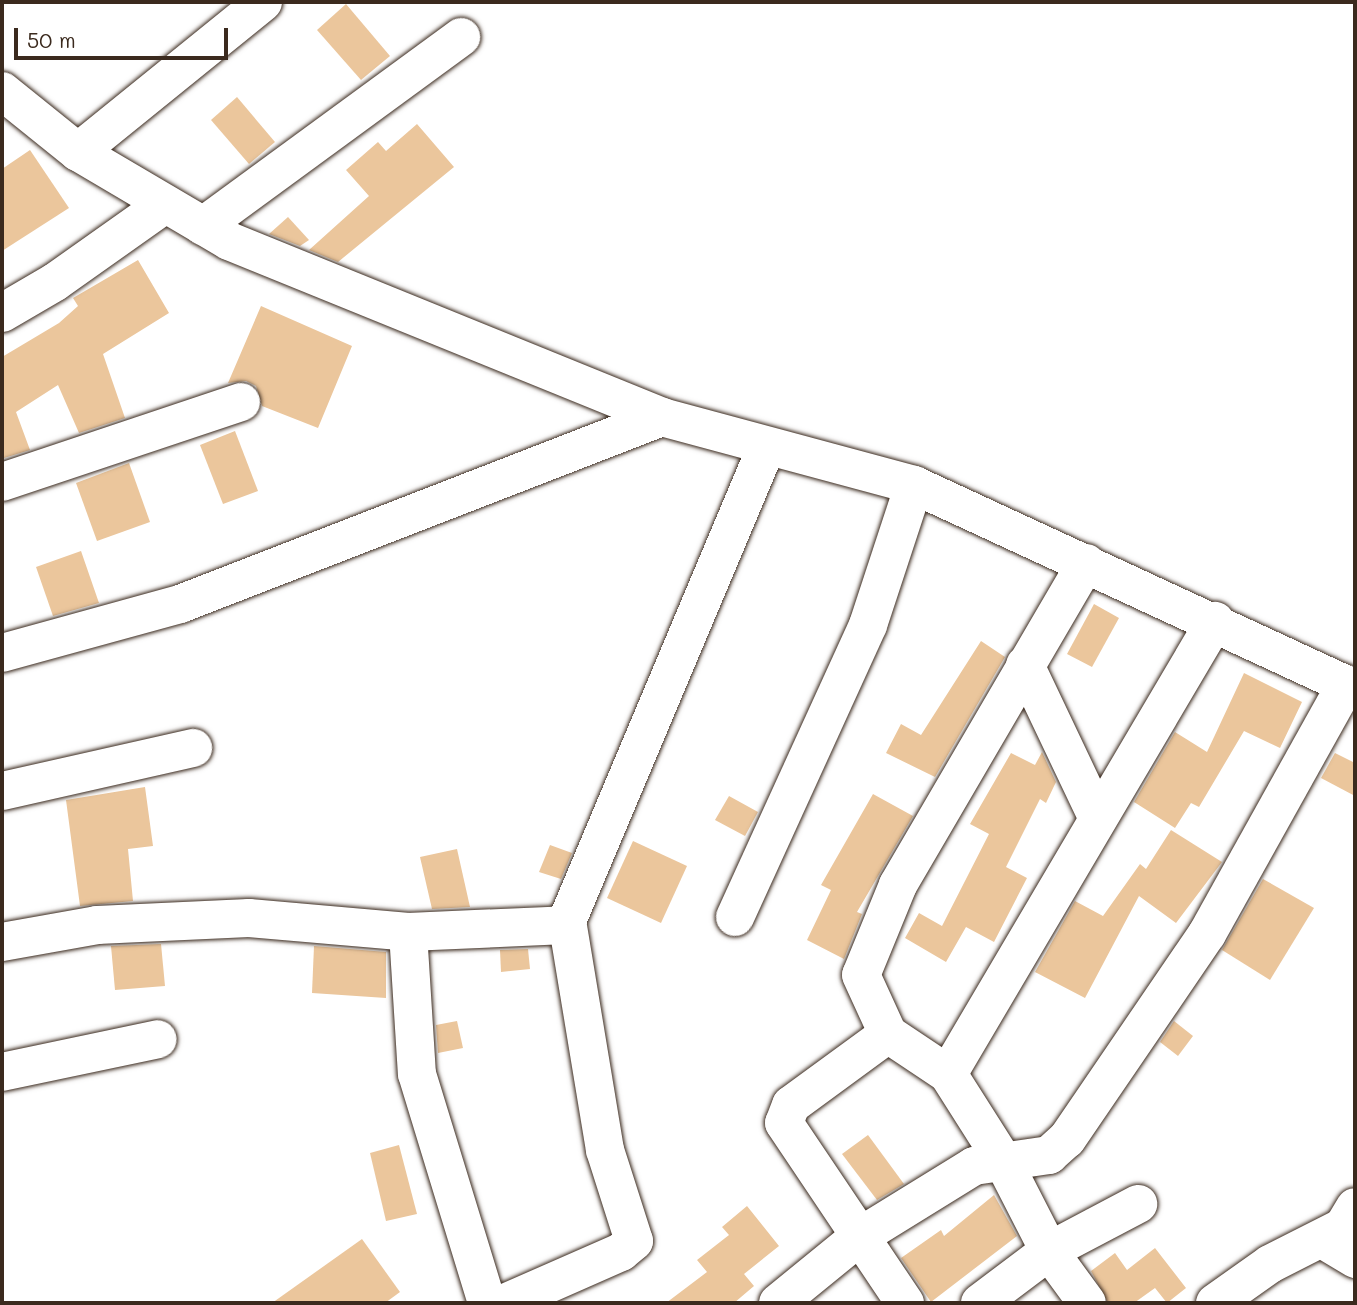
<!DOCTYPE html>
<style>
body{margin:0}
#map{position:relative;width:1357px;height:1305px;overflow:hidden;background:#fff;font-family:Mali,sans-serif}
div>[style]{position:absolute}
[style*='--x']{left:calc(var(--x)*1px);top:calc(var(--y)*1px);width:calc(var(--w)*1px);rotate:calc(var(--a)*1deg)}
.building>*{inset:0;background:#ebc69c}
.roads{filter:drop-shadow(0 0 2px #3b2a1e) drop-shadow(0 0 2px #3b2a1e)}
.minor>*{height:38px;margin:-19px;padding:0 19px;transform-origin:19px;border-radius:19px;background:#fff}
span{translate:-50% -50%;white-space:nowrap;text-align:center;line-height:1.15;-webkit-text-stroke:5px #fff;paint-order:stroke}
.frame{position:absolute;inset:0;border:4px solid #3b2a1e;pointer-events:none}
.scale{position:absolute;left:14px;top:28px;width:214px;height:32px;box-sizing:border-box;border:4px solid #3b2a1e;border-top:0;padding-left:9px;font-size:21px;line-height:24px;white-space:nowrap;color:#3b2a1e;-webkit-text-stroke:5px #fff;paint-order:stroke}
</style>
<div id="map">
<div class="building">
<i style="clip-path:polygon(346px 4px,390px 56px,361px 80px,317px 30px)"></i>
<i style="clip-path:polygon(237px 97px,275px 142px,249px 164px,211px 120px)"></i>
<i style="clip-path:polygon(417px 124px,454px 167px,338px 262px,309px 250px,369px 196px,346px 170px,378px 142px,386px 151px)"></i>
<i style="clip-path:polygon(30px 150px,69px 208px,2px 251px,2px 169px)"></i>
<i style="clip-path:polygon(288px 217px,309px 240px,300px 246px,269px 234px)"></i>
<i style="clip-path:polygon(138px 260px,169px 313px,103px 354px,125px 418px,79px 433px,58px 385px,16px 412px,30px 450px,4px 458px,2px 357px,59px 323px,78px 306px,73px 298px)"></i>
<i style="clip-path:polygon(261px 306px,352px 346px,318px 428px,262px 406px,256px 386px,246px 381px,228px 383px)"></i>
<i style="clip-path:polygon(235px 431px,258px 491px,223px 504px,200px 445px)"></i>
<i style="clip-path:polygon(129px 463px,150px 522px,97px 541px,76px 483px)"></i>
<i style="clip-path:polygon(81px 551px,99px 603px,53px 616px,36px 567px)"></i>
<i style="clip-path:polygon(1094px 604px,1119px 618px,1092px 667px,1067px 654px)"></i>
<i style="clip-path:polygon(981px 641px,1005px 657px,935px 777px,886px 753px,901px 724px,921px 735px)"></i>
<i style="clip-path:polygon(1244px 673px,1302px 702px,1280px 748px,1244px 731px,1199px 807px,1191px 803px,1175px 828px,1134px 802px,1175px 732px,1207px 752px)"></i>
<i style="clip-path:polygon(1042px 752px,1056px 782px,1046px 803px,1040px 799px,1006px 867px,1027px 878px,994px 942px,966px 927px,946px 962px,905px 938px,919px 913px,942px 926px,989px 834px,970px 824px,1011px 753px,1035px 765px)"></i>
<i style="clip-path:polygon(1335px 753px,1355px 763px,1355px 796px,1321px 778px)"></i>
<i style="clip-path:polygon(145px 787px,153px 846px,128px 849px,133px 901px,80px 906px,66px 800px)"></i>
<i style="clip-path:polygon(873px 794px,913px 816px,857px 912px,862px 914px,844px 959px,807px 940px,831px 890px,821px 885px)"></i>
<i style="clip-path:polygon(729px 796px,758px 812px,745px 836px,715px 820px)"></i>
<i style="clip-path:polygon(1171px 830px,1222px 862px,1176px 923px,1139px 896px,1085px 998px,1035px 972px,1075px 901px,1103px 916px,1140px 864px,1146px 869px)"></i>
<i style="clip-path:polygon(633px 841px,687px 866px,661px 923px,607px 898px)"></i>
<i style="clip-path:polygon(550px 845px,572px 853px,561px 879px,539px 872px)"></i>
<i style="clip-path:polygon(457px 849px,470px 907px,432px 909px,420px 857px)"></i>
<i style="clip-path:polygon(1263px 879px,1314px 908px,1270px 980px,1222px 950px)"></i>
<i style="clip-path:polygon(161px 944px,165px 986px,115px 990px,111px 946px)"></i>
<i style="clip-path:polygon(314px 946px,386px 952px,386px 998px,312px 993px)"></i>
<i style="clip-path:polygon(528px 949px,530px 969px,501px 972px,500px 950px)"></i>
<i style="clip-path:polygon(457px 1021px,463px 1048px,438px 1053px,436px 1025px)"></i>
<i style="clip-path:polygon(1174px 1021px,1193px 1036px,1178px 1056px,1160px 1042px)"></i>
<i style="clip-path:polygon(868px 1135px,904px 1184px,877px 1200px,842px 1154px)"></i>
<i style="clip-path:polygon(399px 1145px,417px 1214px,386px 1221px,370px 1153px)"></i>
<i style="clip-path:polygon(994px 1195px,1017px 1236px,931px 1302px,901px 1258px,941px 1230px,944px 1236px)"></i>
<i style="clip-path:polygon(747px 1206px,779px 1246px,744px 1274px,754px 1286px,734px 1303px,666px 1303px,707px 1272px,697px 1260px,729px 1235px,722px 1227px)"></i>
<i style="clip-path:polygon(362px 1239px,400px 1292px,385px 1303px,272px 1303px)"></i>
<i style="clip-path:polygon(1155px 1248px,1186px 1288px,1167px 1303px,1155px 1288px,1134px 1303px,1108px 1303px,1091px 1271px,1115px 1253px,1127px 1270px)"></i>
</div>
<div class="roads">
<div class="minor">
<i style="--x:2;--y:91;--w:97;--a:38.8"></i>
<i style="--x:78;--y:152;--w:175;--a:30.5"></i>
<i style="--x:229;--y:241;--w:467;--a:22.1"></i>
<i style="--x:662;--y:417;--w:261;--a:15.1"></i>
<i style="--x:914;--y:485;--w:486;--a:24.8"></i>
<i style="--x:78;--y:152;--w:238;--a:-39"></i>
<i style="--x:203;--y:226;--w:320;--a:-36.2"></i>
<i style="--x:2;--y:313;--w:61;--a:-30.3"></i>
<i style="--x:55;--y:282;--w:135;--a:-35.3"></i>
<i style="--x:2;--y:482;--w:252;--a:-18.5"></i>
<i style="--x:1086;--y:563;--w:373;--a:120.3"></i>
<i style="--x:898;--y:885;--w:97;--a:112.3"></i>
<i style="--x:861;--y:975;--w:65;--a:65.4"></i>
<i style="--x:888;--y:1034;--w:72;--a:33.7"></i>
<i style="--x:948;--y:1074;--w:101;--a:57.6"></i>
<i style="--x:1002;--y:1159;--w:103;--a:62.9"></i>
<i style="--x:1049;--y:1251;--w:64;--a:53.8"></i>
<i style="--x:2;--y:653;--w:185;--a:-15.4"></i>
<i style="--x:180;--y:604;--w:517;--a:-21.2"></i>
<i style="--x:1025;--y:665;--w:170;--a:64.6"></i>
<i style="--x:2;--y:791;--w:196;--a:-12.7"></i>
<i style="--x:735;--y:917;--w:321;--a:-65.5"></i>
<i style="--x:868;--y:625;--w:147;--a:-71.8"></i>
<i style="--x:408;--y:932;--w:142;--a:86.4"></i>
<i style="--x:417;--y:1074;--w:239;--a:73"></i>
<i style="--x:2;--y:942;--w:97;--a:-10.1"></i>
<i style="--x:97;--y:925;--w:152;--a:-2.6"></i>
<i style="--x:249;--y:918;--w:160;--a:5"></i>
<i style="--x:408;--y:932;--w:158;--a:-2.5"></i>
<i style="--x:888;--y:1034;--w:120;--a:143.8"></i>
<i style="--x:791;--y:1105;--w:19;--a:111"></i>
<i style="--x:784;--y:1123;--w:217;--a:56.1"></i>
<i style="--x:2;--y:1072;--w:159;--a:-11.9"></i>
<i style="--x:948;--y:1074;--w:526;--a:-59.48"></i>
<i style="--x:1322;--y:1239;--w:39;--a:31"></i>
<i style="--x:505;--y:1303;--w:127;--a:-23.7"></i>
<i style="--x:621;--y:1252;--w:17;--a:-40"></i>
<i style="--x:634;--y:1241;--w:96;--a:-107.7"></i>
<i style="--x:605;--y:1150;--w:232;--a:-99.4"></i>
<i style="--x:567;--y:921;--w:513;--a:-67.18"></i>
<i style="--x:778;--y:1303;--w:104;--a:-39.2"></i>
<i style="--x:859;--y:1237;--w:135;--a:-31.7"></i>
<i style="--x:974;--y:1166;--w:76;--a:-8.3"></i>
<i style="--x:1049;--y:1155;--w:24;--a:-42"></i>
<i style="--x:1067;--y:1139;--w:248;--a:-55.7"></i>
<i style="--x:1207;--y:934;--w:286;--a:-60.9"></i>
<i style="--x:980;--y:1303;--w:86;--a:-37"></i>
<i style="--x:1049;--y:1251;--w:101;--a:-27.8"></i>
<i style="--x:1215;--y:1303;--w:67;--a:-35.3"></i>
<i style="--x:1270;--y:1264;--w:82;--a:-26.9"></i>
<i style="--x:1343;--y:1227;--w:23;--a:-59"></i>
</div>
</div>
<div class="frame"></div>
<div class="scale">50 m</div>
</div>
